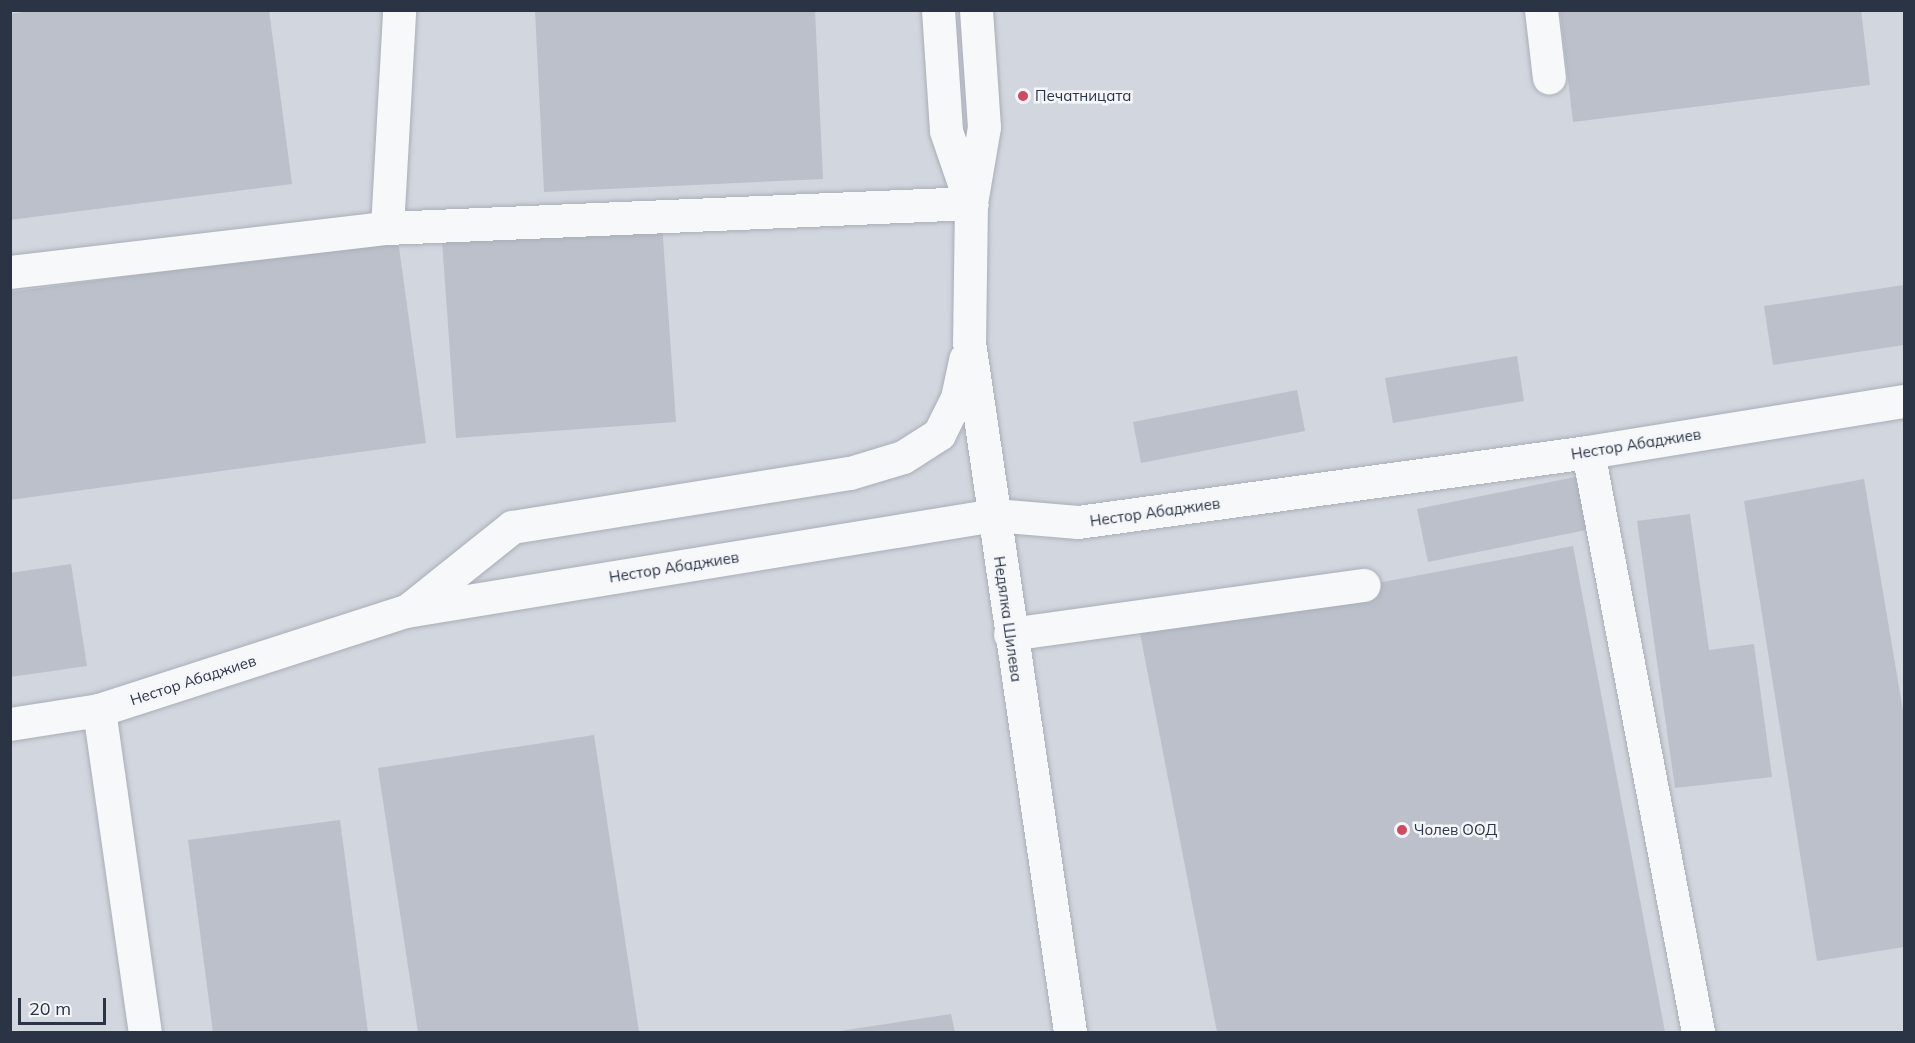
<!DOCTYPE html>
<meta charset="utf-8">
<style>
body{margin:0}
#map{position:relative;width:1915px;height:1043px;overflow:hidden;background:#e4e7ec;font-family:Mulish,sans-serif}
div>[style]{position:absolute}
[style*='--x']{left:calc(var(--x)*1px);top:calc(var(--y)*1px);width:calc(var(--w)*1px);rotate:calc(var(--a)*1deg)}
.built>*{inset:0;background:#d2d6de}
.building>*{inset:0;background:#bbc0ca}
.roads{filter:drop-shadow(0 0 2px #a9aeb7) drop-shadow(0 0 2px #a9aeb7)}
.minor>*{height:33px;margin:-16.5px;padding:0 16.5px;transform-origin:16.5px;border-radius:16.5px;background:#f7f8fa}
.dots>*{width:16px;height:16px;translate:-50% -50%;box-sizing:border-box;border:3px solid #f4f6f9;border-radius:50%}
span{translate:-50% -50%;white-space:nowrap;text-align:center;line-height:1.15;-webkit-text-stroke:5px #f4f6f9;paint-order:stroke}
.poi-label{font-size:15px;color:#2b3445}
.left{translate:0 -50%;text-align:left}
.street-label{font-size:15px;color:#2b3445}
.frame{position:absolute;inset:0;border:12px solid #2b3445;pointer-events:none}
.scale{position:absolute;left:18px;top:998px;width:88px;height:27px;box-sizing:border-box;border:3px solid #2b3445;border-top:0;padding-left:8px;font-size:18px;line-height:21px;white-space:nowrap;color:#2b3445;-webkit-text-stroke:4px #f4f6f9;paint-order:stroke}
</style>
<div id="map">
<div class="built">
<i style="clip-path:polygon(11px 11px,1904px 11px,1904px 1032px,11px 1032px)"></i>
</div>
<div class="building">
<i style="clip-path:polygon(39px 10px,269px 10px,292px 184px,10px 220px,10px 14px)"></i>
<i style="clip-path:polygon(535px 10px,815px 10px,823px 179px,544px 192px)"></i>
<i style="clip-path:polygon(1560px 10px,1861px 10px,1870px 85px,1573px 122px)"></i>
<i style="clip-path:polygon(662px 224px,676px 422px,456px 438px,442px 240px)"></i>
<i style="clip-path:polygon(398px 240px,426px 443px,10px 500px,10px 292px)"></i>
<i style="clip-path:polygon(1904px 285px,1904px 345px,1773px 365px,1764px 306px)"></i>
<i style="clip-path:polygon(1517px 356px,1524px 401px,1393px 423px,1385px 378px)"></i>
<i style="clip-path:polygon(1297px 390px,1305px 431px,1141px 463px,1133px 422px)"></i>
<i style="clip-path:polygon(1585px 475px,1596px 528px,1428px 562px,1417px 509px)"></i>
<i style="clip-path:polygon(1864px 479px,1904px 717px,1904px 947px,1817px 961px,1744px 501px)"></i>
<i style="clip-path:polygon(1690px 514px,1709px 650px,1754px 644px,1772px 777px,1675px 788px,1637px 521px)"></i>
<i style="clip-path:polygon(1573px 546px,1665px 1032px,1217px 1032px,1139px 628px)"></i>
<i style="clip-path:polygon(71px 564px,87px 666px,10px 677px,10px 573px)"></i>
<i style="clip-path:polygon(594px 735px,639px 1032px,418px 1032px,378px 768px)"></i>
<i style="clip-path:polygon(340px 820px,368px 1032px,213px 1032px,188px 840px)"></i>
<i style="clip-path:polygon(951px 1014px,955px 1032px,840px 1032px,840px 1031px)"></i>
</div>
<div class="roads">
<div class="minor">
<i style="--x:938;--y:10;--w:121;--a:86.2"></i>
<i style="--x:946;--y:131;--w:74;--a:71.1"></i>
<i style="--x:976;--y:10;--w:117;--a:86.1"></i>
<i style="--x:984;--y:127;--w:77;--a:99.7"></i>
<i style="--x:971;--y:203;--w:139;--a:90.8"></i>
<i style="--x:969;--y:342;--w:697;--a:81.67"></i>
<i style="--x:1541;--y:10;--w:68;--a:83.3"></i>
<i style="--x:387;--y:228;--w:218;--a:-86.8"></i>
<i style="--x:10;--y:272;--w:380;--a:-6.7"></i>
<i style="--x:387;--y:228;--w:585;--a:-2.45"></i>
<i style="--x:1588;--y:452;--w:590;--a:79.26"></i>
<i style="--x:408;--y:610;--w:133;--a:-38.6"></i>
<i style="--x:512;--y:527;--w:342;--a:-9.1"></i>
<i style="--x:850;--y:473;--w:55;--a:-16.8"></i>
<i style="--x:903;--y:457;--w:43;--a:-32.6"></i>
<i style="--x:939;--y:434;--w:40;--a:-63.4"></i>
<i style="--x:957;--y:398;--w:40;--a:-78"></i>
<i style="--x:1010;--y:634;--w:357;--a:-7.9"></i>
<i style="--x:99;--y:710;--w:325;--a:81.9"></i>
<i style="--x:10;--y:724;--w:90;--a:-8.9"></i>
<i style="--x:99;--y:710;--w:323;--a:-17.9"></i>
<i style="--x:406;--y:611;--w:596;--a:-9.27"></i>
<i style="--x:994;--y:515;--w:84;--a:4.8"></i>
<i style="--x:1078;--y:522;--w:515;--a:-7.82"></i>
<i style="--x:1588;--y:452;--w:320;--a:-9.2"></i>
</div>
</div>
<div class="dots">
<i style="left:1023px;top:96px;background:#d1495b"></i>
<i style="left:1402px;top:830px;background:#d1495b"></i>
</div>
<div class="poi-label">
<span class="left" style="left:1035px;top:96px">Печатницата</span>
<span class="left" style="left:1414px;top:830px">Чолев ООД</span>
</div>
<div class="street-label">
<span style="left:1636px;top:444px;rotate:-9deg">Нестор Абаджиев</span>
<span style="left:1155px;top:512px;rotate:-8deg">Нестор Абаджиев</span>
<span style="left:674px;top:567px;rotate:-9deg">Нестор Абаджиев</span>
<span style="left:1008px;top:619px;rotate:82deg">Недялка Шилева</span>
<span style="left:193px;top:680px;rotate:-18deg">Нестор Абаджиев</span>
</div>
<div class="frame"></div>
<div class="scale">20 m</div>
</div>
